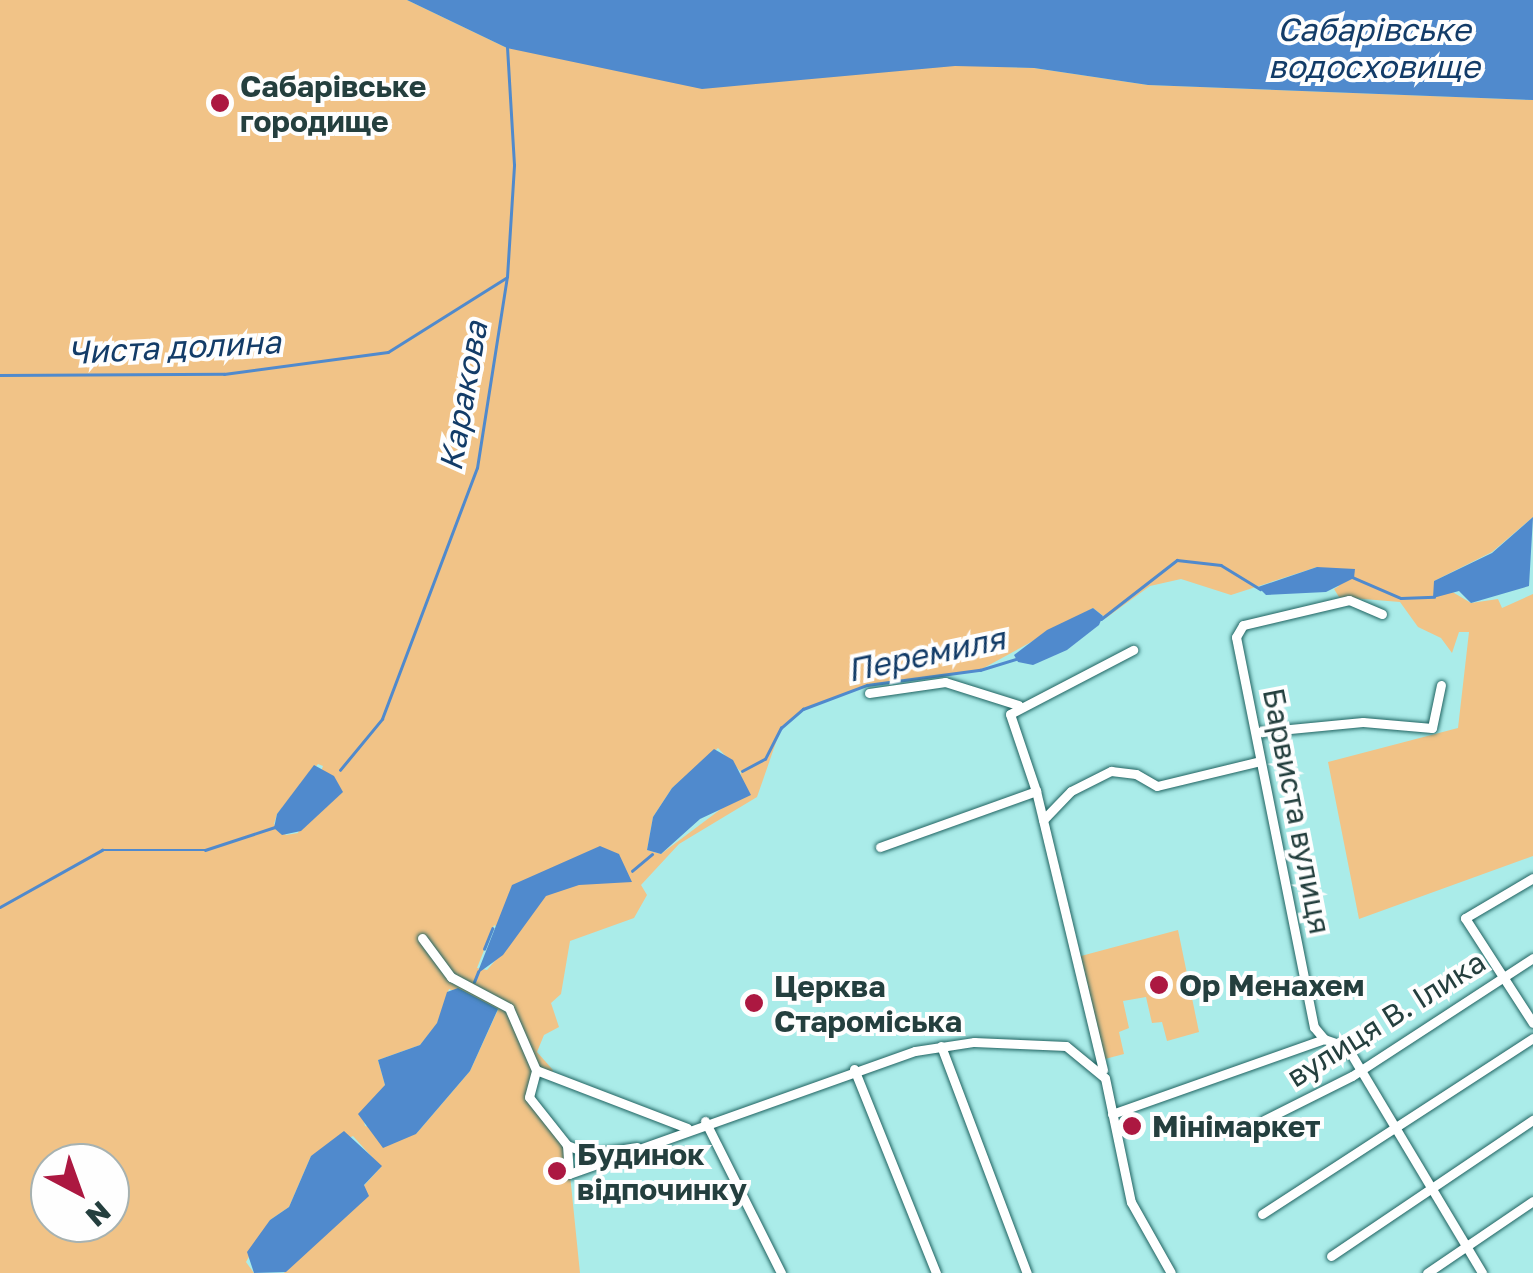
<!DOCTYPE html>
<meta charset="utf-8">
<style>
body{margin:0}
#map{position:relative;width:1533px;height:1273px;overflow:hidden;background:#aaece9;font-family:"Golos Text",sans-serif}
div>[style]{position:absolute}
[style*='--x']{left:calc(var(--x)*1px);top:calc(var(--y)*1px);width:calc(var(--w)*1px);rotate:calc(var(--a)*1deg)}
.green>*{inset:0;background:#f1c387}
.water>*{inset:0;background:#508acd}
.stream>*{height:2.5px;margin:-1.25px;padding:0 1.25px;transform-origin:1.25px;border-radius:1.25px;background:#508acd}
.roads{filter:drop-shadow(0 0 2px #206361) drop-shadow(0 0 2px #206361)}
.minor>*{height:9px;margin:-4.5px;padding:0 4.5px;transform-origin:4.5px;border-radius:4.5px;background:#fff}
.dots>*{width:28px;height:28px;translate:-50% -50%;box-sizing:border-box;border:5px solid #fefefe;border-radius:50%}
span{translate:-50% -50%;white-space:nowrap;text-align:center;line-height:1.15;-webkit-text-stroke:8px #fefefe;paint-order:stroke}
.poi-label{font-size:30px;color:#243f3e;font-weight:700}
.left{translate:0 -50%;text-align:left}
.street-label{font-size:30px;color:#243f3e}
.water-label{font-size:32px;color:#133c68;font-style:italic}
.north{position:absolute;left:30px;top:1143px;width:100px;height:100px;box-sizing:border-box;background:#fefefe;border:2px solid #a7b2b1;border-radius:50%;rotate:139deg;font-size:28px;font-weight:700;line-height:40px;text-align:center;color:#243f3e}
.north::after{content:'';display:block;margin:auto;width:35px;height:45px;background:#ac1841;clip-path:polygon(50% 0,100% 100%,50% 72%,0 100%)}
</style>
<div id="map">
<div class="green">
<i style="clip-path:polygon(evenodd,0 0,407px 0,507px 48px,1034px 68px,1148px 85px,1533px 100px,1533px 517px,1492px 552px,1434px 581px,1471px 603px,1498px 599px,1502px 608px,1533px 594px,1533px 856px,1359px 919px,1328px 762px,1458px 728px,1469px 632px,1459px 632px,1452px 653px,1441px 638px,1418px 627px,1400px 602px,1339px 597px,1334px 589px,1339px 586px,1317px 567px,1231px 595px,1181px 579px,1150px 586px,1106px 618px,1093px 608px,980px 670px,867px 685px,803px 709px,781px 728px,757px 797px,679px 844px,641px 885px,647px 895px,634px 918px,570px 941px,561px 994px,551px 1003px,559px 1027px,544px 1035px,537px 1052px,553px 1070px,551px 1076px,536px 1070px,528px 1089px,567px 1145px,580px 1273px,284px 1273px,381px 1167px,353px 1136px,311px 1156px,289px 1207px,270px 1220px,246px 1262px,254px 1273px,0 1273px,0 0,718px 748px,741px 772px,733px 800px,661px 854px,647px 850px,653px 817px,672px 788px,718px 748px,0 0,318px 764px,323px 766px,298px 833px,286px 835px,274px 824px,277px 814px,318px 764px,0 0,494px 925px,514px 939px,487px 970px,477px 968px,494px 925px,0 0,449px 989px,498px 1009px,502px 1001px,470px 1071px,416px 1134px,365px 1126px,363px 1117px,385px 1085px,378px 1060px,420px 1045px,437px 1024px,449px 989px,0 0,50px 1163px,110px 1163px,110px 1223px,50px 1223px,50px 1163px)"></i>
<i style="clip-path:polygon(1178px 930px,1199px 1032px,1167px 1041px,1162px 1022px,1152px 1023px,1146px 997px,1123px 1001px,1129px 1028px,1119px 1032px,1124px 1054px,1105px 1059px,1081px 956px)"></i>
</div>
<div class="water">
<i style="clip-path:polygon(407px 0,1533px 0,1533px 100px,1148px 85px,1034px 68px,955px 66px,702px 89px,507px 48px)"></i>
<i style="clip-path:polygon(1533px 517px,1529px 586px,1471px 603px,1459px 591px,1433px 598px,1434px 581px,1492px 553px)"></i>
<i style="clip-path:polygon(1317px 567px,1355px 569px,1354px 578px,1326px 592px,1266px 595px,1258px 587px)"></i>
<i style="clip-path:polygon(1093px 608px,1103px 616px,1099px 625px,1067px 650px,1033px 665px,1018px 662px,1014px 655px,1047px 630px)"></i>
<i style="clip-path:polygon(714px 749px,733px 760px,751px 795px,700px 819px,661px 854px,647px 850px,653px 817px,672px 788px)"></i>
<i style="clip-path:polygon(314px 765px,334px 776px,343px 792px,301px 831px,282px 835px,274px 828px,277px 814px)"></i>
<i style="clip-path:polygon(600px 846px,619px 854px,632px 882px,579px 885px,546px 896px,503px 955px,477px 974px,512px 885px)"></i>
<i style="clip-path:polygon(458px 988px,498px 1009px,470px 1071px,416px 1134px,383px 1148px,358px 1114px,385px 1085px,378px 1060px,420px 1045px,437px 1023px,447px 992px)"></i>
<i style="clip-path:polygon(344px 1131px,382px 1166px,364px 1185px,369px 1196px,286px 1272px,254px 1273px,247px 1252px,270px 1220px,289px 1207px,311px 1156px)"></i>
</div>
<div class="stream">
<i style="--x:0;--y:375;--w:224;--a:-0.3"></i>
<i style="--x:224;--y:374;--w:165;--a:-7.6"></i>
<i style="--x:388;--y:352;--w:139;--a:-32.1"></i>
<i style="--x:1352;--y:577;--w:53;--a:23.2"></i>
<i style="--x:1401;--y:598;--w:33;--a:-2"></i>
<i style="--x:1101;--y:619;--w:96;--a:-37.8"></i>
<i style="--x:1177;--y:560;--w:44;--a:6.5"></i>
<i style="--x:1221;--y:565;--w:46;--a:31.6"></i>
<i style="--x:340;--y:770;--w:66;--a:-50.5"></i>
<i style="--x:382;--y:719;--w:268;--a:-69.3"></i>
<i style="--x:477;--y:468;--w:193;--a:-81.1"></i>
<i style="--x:507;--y:277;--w:112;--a:-86.4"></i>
<i style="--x:514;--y:165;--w:118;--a:-93.4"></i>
<i style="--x:742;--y:771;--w:26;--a:-28"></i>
<i style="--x:765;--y:759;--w:35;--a:-63"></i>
<i style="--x:781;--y:728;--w:29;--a:-41"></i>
<i style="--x:803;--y:709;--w:68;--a:-20.6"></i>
<i style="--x:867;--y:685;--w:114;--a:-7.6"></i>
<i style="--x:980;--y:670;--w:39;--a:-17"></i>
<i style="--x:632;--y:871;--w:26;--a:-40"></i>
<i style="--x:0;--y:907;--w:117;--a:-29.2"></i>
<i style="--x:102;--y:850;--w:103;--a:0"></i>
<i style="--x:205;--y:850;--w:74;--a:-18.2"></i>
<i style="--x:484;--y:949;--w:22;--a:-68"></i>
<i style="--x:474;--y:982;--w:11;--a:-68"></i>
</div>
<div class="roads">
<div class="minor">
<i style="--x:1382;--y:614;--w:36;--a:-157"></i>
<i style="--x:1349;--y:600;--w:109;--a:166.7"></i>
<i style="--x:1243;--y:625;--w:14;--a:120"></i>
<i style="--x:1236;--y:637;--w:398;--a:78.7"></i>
<i style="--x:1314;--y:1027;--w:16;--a:50"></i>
<i style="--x:1324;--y:1039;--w:24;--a:19"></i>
<i style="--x:1347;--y:1047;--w:263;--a:59.1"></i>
<i style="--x:869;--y:693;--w:77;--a:-8.2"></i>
<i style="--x:945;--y:682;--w:77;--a:17.5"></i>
<i style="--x:1259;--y:732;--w:104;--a:-5.5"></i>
<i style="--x:1363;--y:722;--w:69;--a:5"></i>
<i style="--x:1432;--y:728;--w:44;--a:-78.2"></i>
<i style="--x:1043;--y:820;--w:40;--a:-46"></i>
<i style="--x:1071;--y:791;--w:45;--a:-26.6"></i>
<i style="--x:1111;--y:771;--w:25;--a:7"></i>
<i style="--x:1136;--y:774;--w:24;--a:30"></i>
<i style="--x:1157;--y:786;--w:106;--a:-13.6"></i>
<i style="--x:880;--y:847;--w:166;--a:-19.7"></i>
<i style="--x:1533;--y:878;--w:79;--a:149.5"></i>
<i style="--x:1465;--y:918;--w:125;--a:57.1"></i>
<i style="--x:422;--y:938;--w:49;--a:53.4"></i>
<i style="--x:451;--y:977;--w:66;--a:28.1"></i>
<i style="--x:509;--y:1008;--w:68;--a:66.5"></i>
<i style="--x:941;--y:1046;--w:243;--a:69.3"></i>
<i style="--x:854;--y:1069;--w:220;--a:68.1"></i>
<i style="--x:1103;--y:1070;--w:287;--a:-103.5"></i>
<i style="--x:1036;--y:791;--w:81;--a:-108.7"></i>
<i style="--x:1010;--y:714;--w:139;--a:-27.5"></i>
<i style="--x:1112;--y:1114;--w:225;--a:-19.5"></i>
<i style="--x:1264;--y:1120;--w:98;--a:-26.6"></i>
<i style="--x:1352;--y:1076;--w:216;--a:-33.1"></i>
<i style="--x:705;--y:1121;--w:170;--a:63.4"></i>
<i style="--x:567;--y:1145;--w:61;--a:-128.4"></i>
<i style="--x:529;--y:1097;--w:28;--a:-75"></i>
<i style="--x:536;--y:1070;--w:162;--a:21"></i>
<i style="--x:637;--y:1147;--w:48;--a:171.5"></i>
<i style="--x:590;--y:1154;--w:25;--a:-159"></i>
<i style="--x:567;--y:1145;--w:29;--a:86"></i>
<i style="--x:569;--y:1174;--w:367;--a:-19.6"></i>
<i style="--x:915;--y:1051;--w:60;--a:-8.7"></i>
<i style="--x:974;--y:1042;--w:92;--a:2.5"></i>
<i style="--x:1066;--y:1046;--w:50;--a:39.4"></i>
<i style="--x:1105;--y:1078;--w:127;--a:78.2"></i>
<i style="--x:1131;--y:1202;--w:81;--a:60.6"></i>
<i style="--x:1262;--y:1214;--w:323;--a:-33"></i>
<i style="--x:1331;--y:1256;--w:244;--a:-34"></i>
<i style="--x:1427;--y:1273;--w:128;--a:-34.2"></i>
</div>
</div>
<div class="dots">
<i style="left:220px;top:103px;background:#ac1841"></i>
<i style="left:1159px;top:985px;background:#ac1841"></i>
<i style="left:754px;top:1003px;background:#ac1841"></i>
<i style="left:1132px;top:1126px;background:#ac1841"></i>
<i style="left:557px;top:1171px;background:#ac1841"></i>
</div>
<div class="poi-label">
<span class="left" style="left:240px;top:103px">Сабарівське<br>городище</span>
<span class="left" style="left:1179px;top:985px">Ор Менахем</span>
<span class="left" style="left:774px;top:1003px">Церква<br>Староміська</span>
<span class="left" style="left:1152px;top:1126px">Мінімаркет</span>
<span class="left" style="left:577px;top:1171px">Будинок<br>відпочинку</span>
</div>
<div class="street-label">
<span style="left:1297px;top:811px;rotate:79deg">Барвиста вулиця</span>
<span style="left:1386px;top:1019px;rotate:-32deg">вулиця В. Ілика</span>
</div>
<div class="water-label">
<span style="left:1374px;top:48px">Сабарівське<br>водосховище</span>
<span style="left:174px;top:347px;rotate:-3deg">Чиста долина</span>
<span style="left:463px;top:396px;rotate:-80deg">Каракова</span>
<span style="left:926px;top:654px;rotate:-12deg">Перемиля</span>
</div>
<div class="north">N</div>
</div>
